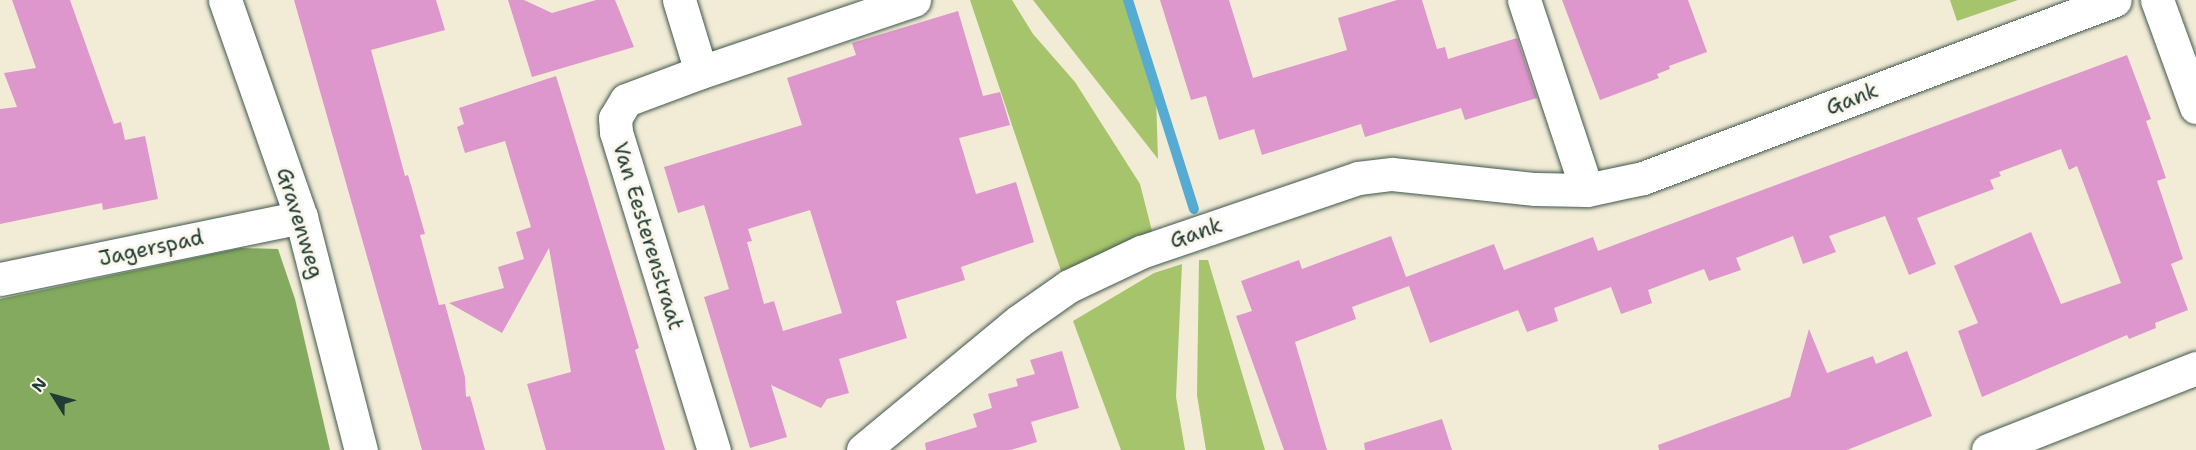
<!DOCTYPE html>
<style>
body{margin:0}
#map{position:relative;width:2196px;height:450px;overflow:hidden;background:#f2ecd6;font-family:"Shantell Sans",sans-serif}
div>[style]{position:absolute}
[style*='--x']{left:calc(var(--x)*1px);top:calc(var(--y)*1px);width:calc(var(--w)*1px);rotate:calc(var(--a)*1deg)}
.green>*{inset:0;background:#a6c46b}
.forest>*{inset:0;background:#84aa5f}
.stream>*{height:10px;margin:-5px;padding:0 5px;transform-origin:5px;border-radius:5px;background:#56abd2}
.building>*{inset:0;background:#de97cc}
.roads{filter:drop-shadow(0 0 2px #3f574c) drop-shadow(0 0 2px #3f574c)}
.minor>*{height:33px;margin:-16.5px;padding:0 16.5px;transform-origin:16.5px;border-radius:16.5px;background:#fff}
span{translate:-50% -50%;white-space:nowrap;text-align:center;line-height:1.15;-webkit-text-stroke:6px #fbf7ec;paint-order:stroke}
.street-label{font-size:21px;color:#1f3d34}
.north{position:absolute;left:24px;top:366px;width:60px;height:60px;-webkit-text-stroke:4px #fbf7ec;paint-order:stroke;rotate:307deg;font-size:16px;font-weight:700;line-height:24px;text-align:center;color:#1f3d34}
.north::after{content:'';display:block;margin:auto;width:21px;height:27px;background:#1f3d34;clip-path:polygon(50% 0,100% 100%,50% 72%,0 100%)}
</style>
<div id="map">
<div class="green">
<i style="clip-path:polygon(970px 0,1012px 0,1033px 34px,1075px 82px,1140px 184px,1153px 235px,1061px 271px)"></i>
<i style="clip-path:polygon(1033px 0,1125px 0,1156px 97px,1158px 159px)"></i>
<i style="clip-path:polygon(1950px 0,2018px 0,1957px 21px)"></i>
<i style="clip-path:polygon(1199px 260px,1208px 260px,1265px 450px,1206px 450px,1197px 395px)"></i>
<i style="clip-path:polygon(1182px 264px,1176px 397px,1185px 450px,1121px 450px,1073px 321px,1154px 273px)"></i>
</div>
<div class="forest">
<i style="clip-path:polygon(241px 248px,278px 249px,295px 299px,330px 450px,0 450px,0 299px)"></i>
</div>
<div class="stream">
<i style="--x:1128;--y:0;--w:219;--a:72.5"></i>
</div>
<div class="building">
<i style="clip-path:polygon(12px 0,70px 0,114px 124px,121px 122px,125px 140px,145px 136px,158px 199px,103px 210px,102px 203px,0 224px,0 109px,17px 107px,4px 73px,36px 68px)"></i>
<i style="clip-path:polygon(294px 0,436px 0,445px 30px,371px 50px,405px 176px,408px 175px,425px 234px,420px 235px,439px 305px,445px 304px,465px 377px,466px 397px,470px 396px,485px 450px,422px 450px)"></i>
<i style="clip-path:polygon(508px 0,524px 0,552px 13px,596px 0,615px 0,634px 47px,532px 77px)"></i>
<i style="clip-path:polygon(1160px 0,1229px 0,1253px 78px,1347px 50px,1338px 18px,1397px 0,1422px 0,1437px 49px,1445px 47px,1448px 59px,1517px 38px,1537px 98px,1465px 120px,1461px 108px,1365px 137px,1361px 124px,1262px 155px,1254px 129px,1219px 140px,1206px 96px,1191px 100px)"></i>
<i style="clip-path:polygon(1562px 0,1688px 0,1707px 52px,1669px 66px,1670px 69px,1657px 74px,1659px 78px,1600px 100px)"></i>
<i style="clip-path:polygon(evenodd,958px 11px,983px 96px,1000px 92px,1010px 125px,959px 138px,976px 194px,1016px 182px,1034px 242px,961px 267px,965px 280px,896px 301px,907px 338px,839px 359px,849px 393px,827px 399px,821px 408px,771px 385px,787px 437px,750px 448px,704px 297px,729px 289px,704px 205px,678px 213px,664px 167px,802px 125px,787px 78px,856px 55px,852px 43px,958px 11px,810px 210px,842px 313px,783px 331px,774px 301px,764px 304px,747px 242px,752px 241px,748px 229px,810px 210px)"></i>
<i style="clip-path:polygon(2127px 55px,2151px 119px,2146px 121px,2166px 178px,2157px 181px,2183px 259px,2171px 264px,2188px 310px,2155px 323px,2156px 328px,2129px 339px,2127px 335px,1982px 397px,1958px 331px,1978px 323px,1954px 266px,2031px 232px,2061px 304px,2121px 283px,2077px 166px,2069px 170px,2061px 149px,1999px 172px,2001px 176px,1990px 180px,1994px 189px,1917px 218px,1936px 264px,1909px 275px,1885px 216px,1829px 236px,1836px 252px,1803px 264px,1793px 236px,1736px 258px,1741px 270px,1709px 281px,1704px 269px,1648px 290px,1652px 303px,1621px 314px,1611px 287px,1554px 308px,1558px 321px,1527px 332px,1518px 310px,1430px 343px,1409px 286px,1352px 307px,1356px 319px,1295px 342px,1327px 450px,1284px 450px,1236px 316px,1252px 311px,1241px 281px,1299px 260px,1302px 269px,1391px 236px,1406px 277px,1494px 244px,1504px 270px,1593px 237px,1598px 251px)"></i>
<i style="clip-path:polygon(556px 76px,639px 348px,635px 350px,665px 450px,546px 450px,527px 384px,571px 372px,549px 248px,502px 333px,449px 303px,504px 288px,498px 267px,524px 259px,516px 232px,531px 227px,505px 141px,465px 153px,457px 127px,464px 124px,459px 108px)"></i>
<i style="clip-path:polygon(1809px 329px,1827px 373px,1873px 356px,1876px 364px,1907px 351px,1932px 416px,1847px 450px,1659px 450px,1658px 445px,1790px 397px)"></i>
<i style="clip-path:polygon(1062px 351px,1079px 408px,1031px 422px,1037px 442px,1011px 450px,926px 450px,925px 443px,977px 427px,973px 414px,992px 408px,988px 394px,1018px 386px,1016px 379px,1035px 374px,1030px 360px)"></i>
<i style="clip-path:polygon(1442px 419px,1452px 450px,1365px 450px,1364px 443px)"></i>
</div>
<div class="roads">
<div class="minor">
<i style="--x:225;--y:0;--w:230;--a:70.7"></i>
<i style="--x:301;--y:217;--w:241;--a:75.6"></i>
<i style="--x:679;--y:0;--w:75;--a:73"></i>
<i style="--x:701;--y:72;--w:80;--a:159.5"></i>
<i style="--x:626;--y:100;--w:21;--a:121"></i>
<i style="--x:615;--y:118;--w:14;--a:86"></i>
<i style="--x:616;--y:132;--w:333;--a:72.9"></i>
<i style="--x:1524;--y:0;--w:200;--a:71.7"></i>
<i style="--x:2157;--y:0;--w:114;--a:70"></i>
<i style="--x:701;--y:72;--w:225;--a:-18.7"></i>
<i style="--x:0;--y:279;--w:307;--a:-11.6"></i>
<i style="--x:863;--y:450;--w:202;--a:-39.6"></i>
<i style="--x:1019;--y:321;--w:61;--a:-35"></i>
<i style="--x:1069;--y:286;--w:80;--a:-25.3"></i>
<i style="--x:1141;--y:252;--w:229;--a:-18.8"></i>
<i style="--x:1358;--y:178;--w:34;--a:-7"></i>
<i style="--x:1392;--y:174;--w:144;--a:6"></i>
<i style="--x:1535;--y:189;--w:52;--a:1.1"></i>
<i style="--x:1587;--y:190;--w:57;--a:-12.1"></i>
<i style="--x:1643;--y:178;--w:504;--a:-20.66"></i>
<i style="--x:1988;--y:450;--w:224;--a:-21.5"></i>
</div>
</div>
<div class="street-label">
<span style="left:1852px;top:99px;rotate:-21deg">Gank</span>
<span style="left:300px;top:223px;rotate:73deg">Gravenweg</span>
<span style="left:1196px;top:233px;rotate:-19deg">Gank</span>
<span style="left:648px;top:236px;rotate:73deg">Van Eesterenstraat</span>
<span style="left:151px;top:248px;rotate:-12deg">Jagerspad</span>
</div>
<div class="north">N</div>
</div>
